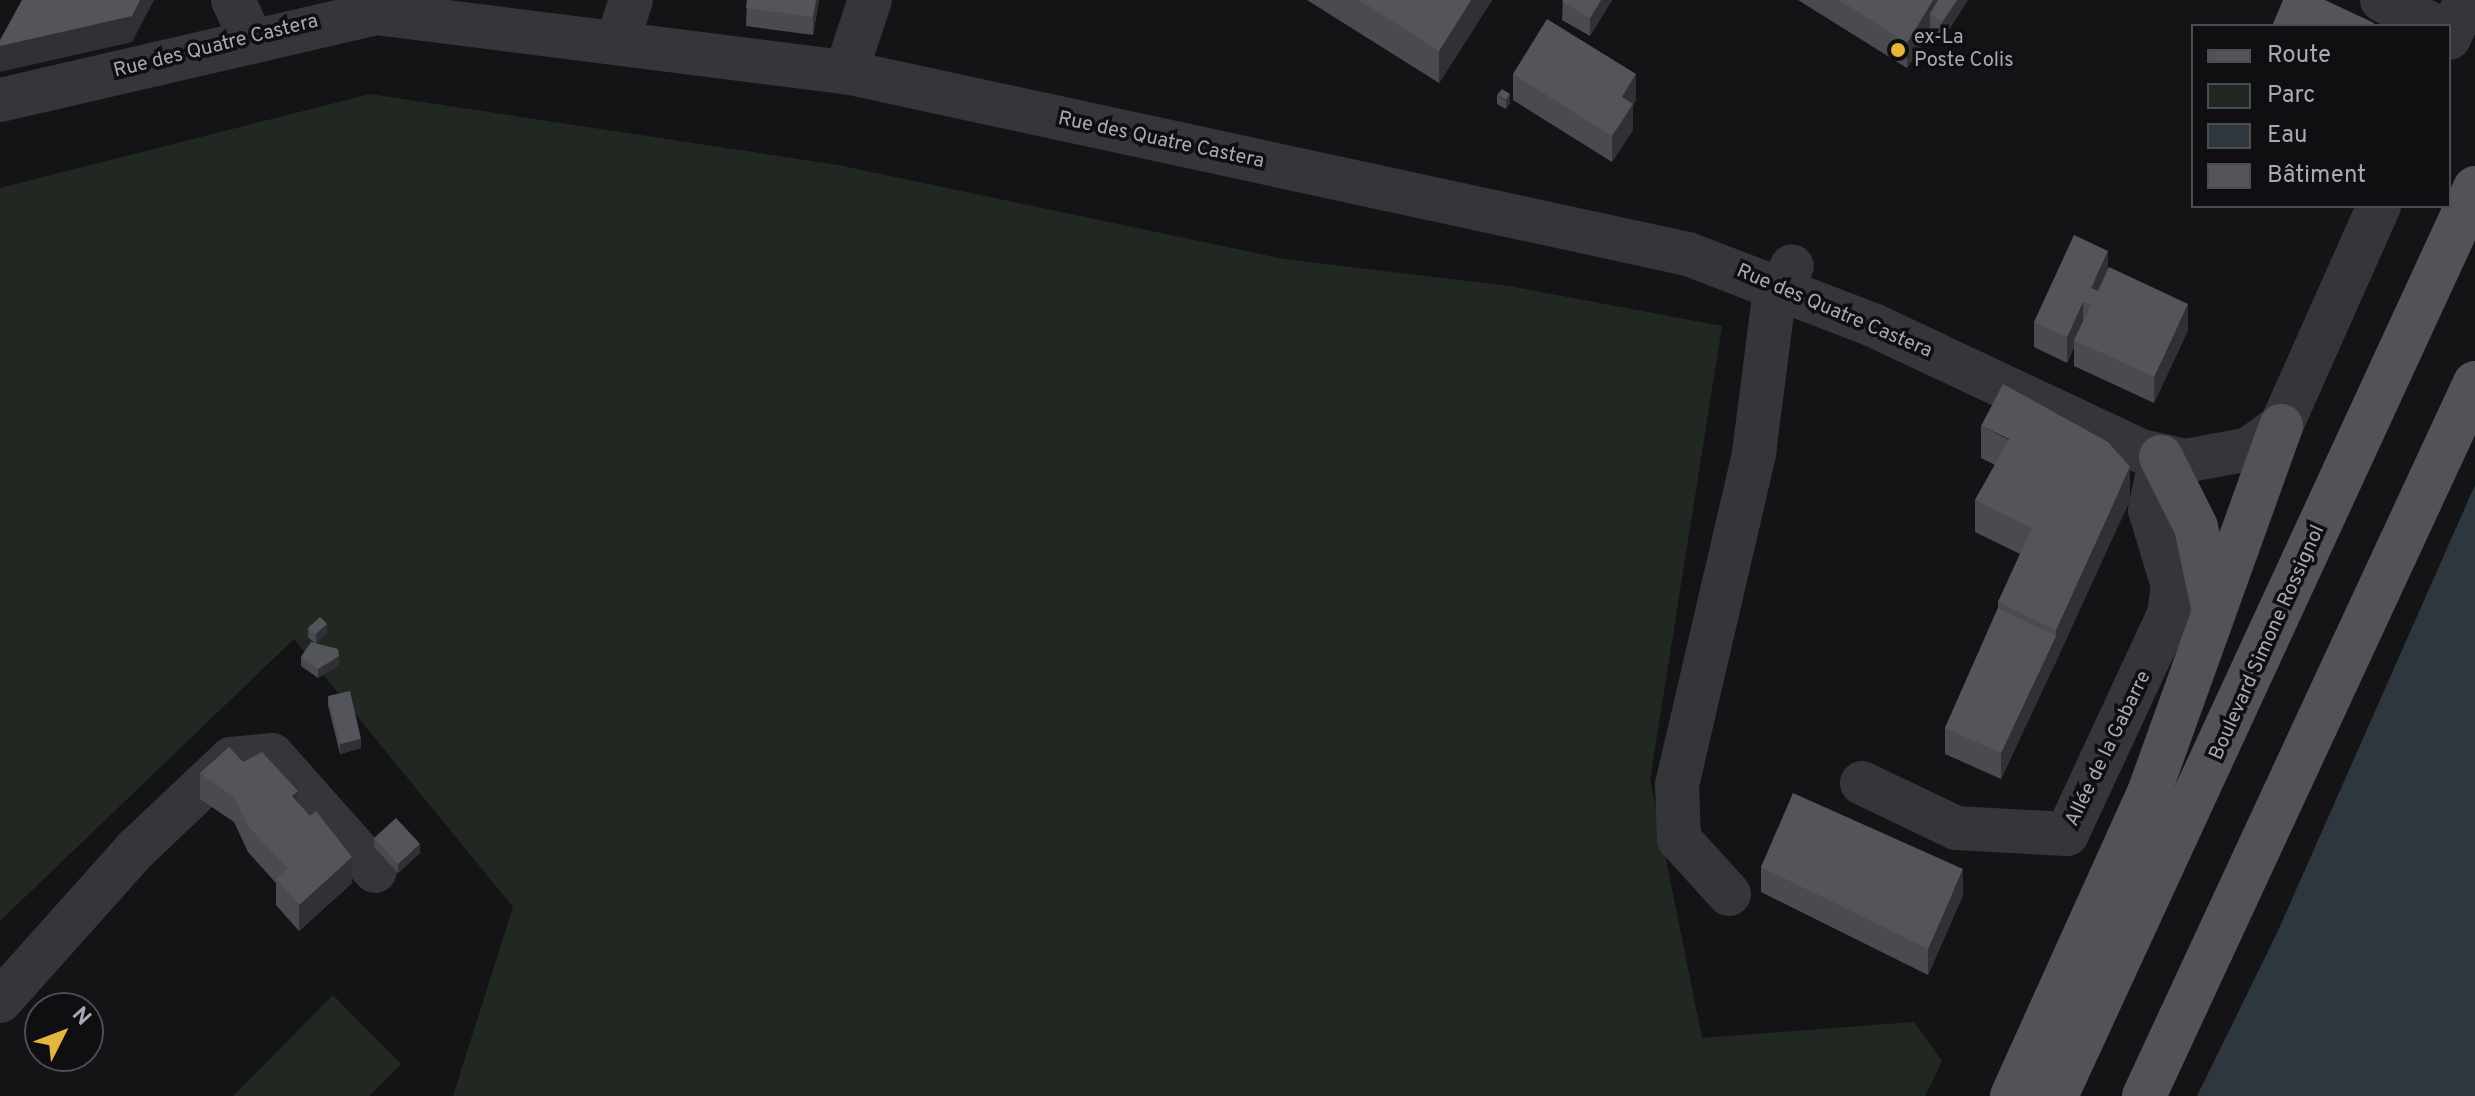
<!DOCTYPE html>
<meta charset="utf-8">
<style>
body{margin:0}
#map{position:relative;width:2475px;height:1096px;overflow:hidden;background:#141416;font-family:Overpass,sans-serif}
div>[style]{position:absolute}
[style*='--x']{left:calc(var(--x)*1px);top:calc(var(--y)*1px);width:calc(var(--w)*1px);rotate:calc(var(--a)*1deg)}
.green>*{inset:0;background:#212822}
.water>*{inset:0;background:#2e363e}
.minor>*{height:44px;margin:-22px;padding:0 22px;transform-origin:22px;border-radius:22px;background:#35363a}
.major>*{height:44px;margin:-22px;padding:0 22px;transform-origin:22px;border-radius:22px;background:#525359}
.wall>*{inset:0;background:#4a4b51}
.shaded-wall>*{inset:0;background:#303135}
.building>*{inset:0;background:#54555b}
.dots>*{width:22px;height:22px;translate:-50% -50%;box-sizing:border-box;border:4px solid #0f0f11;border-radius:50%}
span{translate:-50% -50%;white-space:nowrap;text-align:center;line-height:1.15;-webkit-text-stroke:7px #0f0f11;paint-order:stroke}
.poi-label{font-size:20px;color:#a7aab5}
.left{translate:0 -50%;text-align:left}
.street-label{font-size:20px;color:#a7aab5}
.legend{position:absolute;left:2191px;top:24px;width:260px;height:184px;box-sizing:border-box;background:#0f0f11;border:2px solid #4c4d53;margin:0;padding:10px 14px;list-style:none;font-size:24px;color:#a7aab5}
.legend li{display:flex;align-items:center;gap:16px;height:40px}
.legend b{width:40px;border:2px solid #4c4d53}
.north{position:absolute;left:24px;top:992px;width:80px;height:80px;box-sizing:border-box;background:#0f0f11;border:2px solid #4c4d53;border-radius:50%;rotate:48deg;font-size:22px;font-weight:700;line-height:32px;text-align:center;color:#a7aab5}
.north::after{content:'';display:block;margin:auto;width:28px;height:36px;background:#e5b53d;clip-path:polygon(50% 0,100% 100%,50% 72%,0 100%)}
</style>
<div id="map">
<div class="green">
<i style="clip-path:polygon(370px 94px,838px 165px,1284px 259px,1509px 286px,1722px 326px,1650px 780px,1702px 1038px,1914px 1022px,1942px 1061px,1925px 1096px,453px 1096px,513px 907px,294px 639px,0 921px,0 188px)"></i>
<i style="clip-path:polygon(333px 995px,401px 1064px,369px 1096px,233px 1096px)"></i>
</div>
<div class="water">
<i style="clip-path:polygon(2475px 485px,2475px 1096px,2197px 1096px,2277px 933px)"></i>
</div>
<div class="minor">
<i style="--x:233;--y:0;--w:43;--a:65.2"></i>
<i style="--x:2382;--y:0;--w:59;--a:26.1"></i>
<i style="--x:2449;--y:38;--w:42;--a:-65.9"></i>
<i style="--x:617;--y:43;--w:45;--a:-72"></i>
<i style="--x:846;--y:72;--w:76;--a:-71.6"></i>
<i style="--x:0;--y:100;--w:386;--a:-13"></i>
<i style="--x:376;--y:13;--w:474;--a:7.2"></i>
<i style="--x:846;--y:72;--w:861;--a:12.2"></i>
<i style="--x:1688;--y:254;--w:198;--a:21"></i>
<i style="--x:1873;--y:325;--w:296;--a:25.2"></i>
<i style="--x:2141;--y:451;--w:45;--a:12.8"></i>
<i style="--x:2185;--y:461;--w:65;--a:-10.6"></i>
<i style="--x:2249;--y:449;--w:39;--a:-36"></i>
<i style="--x:2281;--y:426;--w:241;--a:-66"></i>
<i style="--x:1862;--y:783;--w:104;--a:25.6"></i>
<i style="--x:1956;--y:828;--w:111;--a:3.1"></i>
<i style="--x:2067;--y:834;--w:242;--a:-65.1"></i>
<i style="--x:2169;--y:614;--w:28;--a:-82"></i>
<i style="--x:2173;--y:586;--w:79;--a:-106.8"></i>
<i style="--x:2150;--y:510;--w:54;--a:-78.3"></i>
<i style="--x:1729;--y:894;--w:74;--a:-132.3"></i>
<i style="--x:1679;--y:839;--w:54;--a:-92.1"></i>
<i style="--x:1677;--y:785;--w:341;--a:-76.9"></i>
<i style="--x:1754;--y:453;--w:149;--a:-82.7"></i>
<i style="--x:1773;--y:305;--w:43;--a:-64"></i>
<i style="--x:0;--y:1001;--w:205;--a:-48.2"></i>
<i style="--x:137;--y:848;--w:129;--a:-43.4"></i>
<i style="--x:231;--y:759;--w:41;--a:-5.6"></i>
<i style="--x:272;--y:755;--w:155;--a:48.4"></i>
</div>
<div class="major">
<i style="--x:2161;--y:457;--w:78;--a:63.4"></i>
<i style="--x:2196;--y:527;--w:77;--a:78"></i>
<i style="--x:2012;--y:1096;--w:336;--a:-65.7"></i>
<i style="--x:2150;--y:790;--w:387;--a:-70.2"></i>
<i style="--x:2056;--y:1096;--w:1000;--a:-65.23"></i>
<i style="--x:2144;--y:1096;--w:786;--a:-65.1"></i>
</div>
<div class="wall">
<i style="clip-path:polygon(747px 0,819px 0,813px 35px,746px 26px)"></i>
<i style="clip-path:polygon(1307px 0,1492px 0,1439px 83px)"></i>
<i style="clip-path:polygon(1563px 0,1612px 0,1590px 36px,1562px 20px)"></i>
<i style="clip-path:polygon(1798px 0,1968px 0,1942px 40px,1930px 32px,1907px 68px)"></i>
<i style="clip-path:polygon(1513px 74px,1636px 100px,1633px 105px,1633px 130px,1612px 162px,1513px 100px)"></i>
<i style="clip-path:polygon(1497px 95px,1510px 103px,1506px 109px,1497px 104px)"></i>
<i style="clip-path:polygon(2108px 269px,2188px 330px,2154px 403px,2074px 366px,2074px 347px,2067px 363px,2034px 347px,2034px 322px)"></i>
<i style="clip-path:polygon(1981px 426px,2130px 500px,2001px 779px,1945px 754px,1945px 728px,1998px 608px,1998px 602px,2020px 554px,1975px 532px,1975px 500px,1995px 465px,1981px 458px)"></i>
<i style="clip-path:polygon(308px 628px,327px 633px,316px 643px,339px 665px,318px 678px,301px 666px,301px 657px,315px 643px,308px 637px)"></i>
<i style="clip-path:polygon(328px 696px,361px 748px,340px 754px,328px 705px)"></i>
<i style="clip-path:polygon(243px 762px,298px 803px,352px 883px,299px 931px,276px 905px,276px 883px,248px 852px,234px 822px,200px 799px,200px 773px)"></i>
<i style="clip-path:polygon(374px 838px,420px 853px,398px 873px,374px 847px)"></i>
<i style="clip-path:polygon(1761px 867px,1963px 895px,1928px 975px,1761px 892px)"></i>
</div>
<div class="shaded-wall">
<i style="clip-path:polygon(140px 0,154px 0,132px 42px,0 72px,0 46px)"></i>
<i style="clip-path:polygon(816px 0,819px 0,813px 35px,813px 17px)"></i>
<i style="clip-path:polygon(1471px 0,1492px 0,1439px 83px,1439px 51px)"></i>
<i style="clip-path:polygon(1601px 0,1612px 0,1590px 36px,1590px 18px)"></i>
<i style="clip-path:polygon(1933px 0,1949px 0,1930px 14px,1930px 32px,1907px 68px,1907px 43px)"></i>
<i style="clip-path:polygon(1957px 0,1968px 0,1942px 40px,1942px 22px)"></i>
<i style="clip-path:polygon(1636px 74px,1636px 100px,1633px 105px,1633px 130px,1612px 162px,1612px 136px,1622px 97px)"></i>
<i style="clip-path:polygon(1510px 94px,1510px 103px,1506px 109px,1506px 100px)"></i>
<i style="clip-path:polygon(2108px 251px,2108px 276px,2091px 314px,2091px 288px)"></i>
<i style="clip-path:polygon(2083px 302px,2083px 328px,2074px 340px,2074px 347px,2067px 363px,2067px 337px)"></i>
<i style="clip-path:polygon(2188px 304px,2188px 330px,2154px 403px,2154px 377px)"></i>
<i style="clip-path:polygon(2130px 467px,2130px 500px,2056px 662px,2056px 630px)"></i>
<i style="clip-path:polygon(327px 624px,327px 633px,316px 644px,316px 634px)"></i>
<i style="clip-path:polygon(2056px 636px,2056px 662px,2001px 779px,2001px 753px)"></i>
<i style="clip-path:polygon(339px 656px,339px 665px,318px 678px,318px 669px)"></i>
<i style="clip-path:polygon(361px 739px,361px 748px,340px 754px,340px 744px)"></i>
<i style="clip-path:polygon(298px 791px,298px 817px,292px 796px)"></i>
<i style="clip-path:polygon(420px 844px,420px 853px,398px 873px,398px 864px)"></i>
<i style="clip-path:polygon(352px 857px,352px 883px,299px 931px,299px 905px)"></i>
<i style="clip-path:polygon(1963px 869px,1963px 895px,1928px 975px,1928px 949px)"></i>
</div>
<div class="building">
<i style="clip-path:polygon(22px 0,140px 0,132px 16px,0 46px,0 40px)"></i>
<i style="clip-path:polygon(747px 0,816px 0,813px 17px,746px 8px)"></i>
<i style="clip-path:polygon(1359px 0,1471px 0,1439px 51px)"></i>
<i style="clip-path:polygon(1563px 0,1601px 0,1590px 18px,1562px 2px)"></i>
<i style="clip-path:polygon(1839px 0,1933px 0,1907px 43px)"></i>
<i style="clip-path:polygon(1938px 0,1957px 0,1942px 22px,1930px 14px)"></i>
<i style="clip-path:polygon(2283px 0,2325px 0,2374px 23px,2372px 26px,2272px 26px)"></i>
<i style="clip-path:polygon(1547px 19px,1636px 74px,1622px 97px,1633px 104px,1612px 136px,1513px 74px)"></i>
<i style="clip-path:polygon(1502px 89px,1510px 94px,1506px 100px,1497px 95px)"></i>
<i style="clip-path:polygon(2074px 235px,2108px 251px,2091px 288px,2098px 291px,2109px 267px,2188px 304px,2154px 377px,2074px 340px,2091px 305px,2083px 302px,2067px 337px,2034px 322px)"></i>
<i style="clip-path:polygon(2003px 384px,2108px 442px,2130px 467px,2056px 630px,1998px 602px,2032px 528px,1975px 500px,2009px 439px,1981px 426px)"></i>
<i style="clip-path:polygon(1998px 608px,2056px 636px,2001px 753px,1945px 728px)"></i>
<i style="clip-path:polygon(320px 617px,327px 624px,316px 634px,308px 628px)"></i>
<i style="clip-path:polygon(311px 642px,338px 649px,339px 656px,318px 669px,301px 657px)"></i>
<i style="clip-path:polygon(350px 691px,361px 739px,340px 744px,328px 696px)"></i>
<i style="clip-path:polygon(229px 747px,243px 762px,262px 752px,298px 791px,292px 796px,310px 816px,316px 811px,352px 857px,299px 905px,276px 879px,288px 869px,248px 826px,234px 797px,200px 773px)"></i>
<i style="clip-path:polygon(1793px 793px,1963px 869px,1928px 949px,1761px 867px)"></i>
<i style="clip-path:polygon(396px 818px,420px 844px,398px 864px,374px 838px)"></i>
</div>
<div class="dots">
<i style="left:1898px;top:50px;background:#e5b53d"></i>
</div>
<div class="poi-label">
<span class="left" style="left:1914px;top:50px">ex-La<br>Poste Colis</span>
</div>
<div class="street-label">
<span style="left:216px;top:47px;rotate:-14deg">Rue des Quatre Castera</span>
<span style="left:1161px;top:141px;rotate:12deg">Rue des Quatre Castera</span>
<span style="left:1834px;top:312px;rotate:23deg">Rue des Quatre Castera</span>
<span style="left:2268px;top:643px;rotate:-66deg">Boulevard Simone Rossignol</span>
<span style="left:2109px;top:749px;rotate:-64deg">Allée de la Gabarre</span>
</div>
<ul class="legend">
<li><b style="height:10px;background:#525359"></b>Route</li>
<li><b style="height:22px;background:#212822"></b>Parc</li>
<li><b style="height:22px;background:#2e363e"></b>Eau</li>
<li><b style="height:22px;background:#54555b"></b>Bâtiment</li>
</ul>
<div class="north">N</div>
</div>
